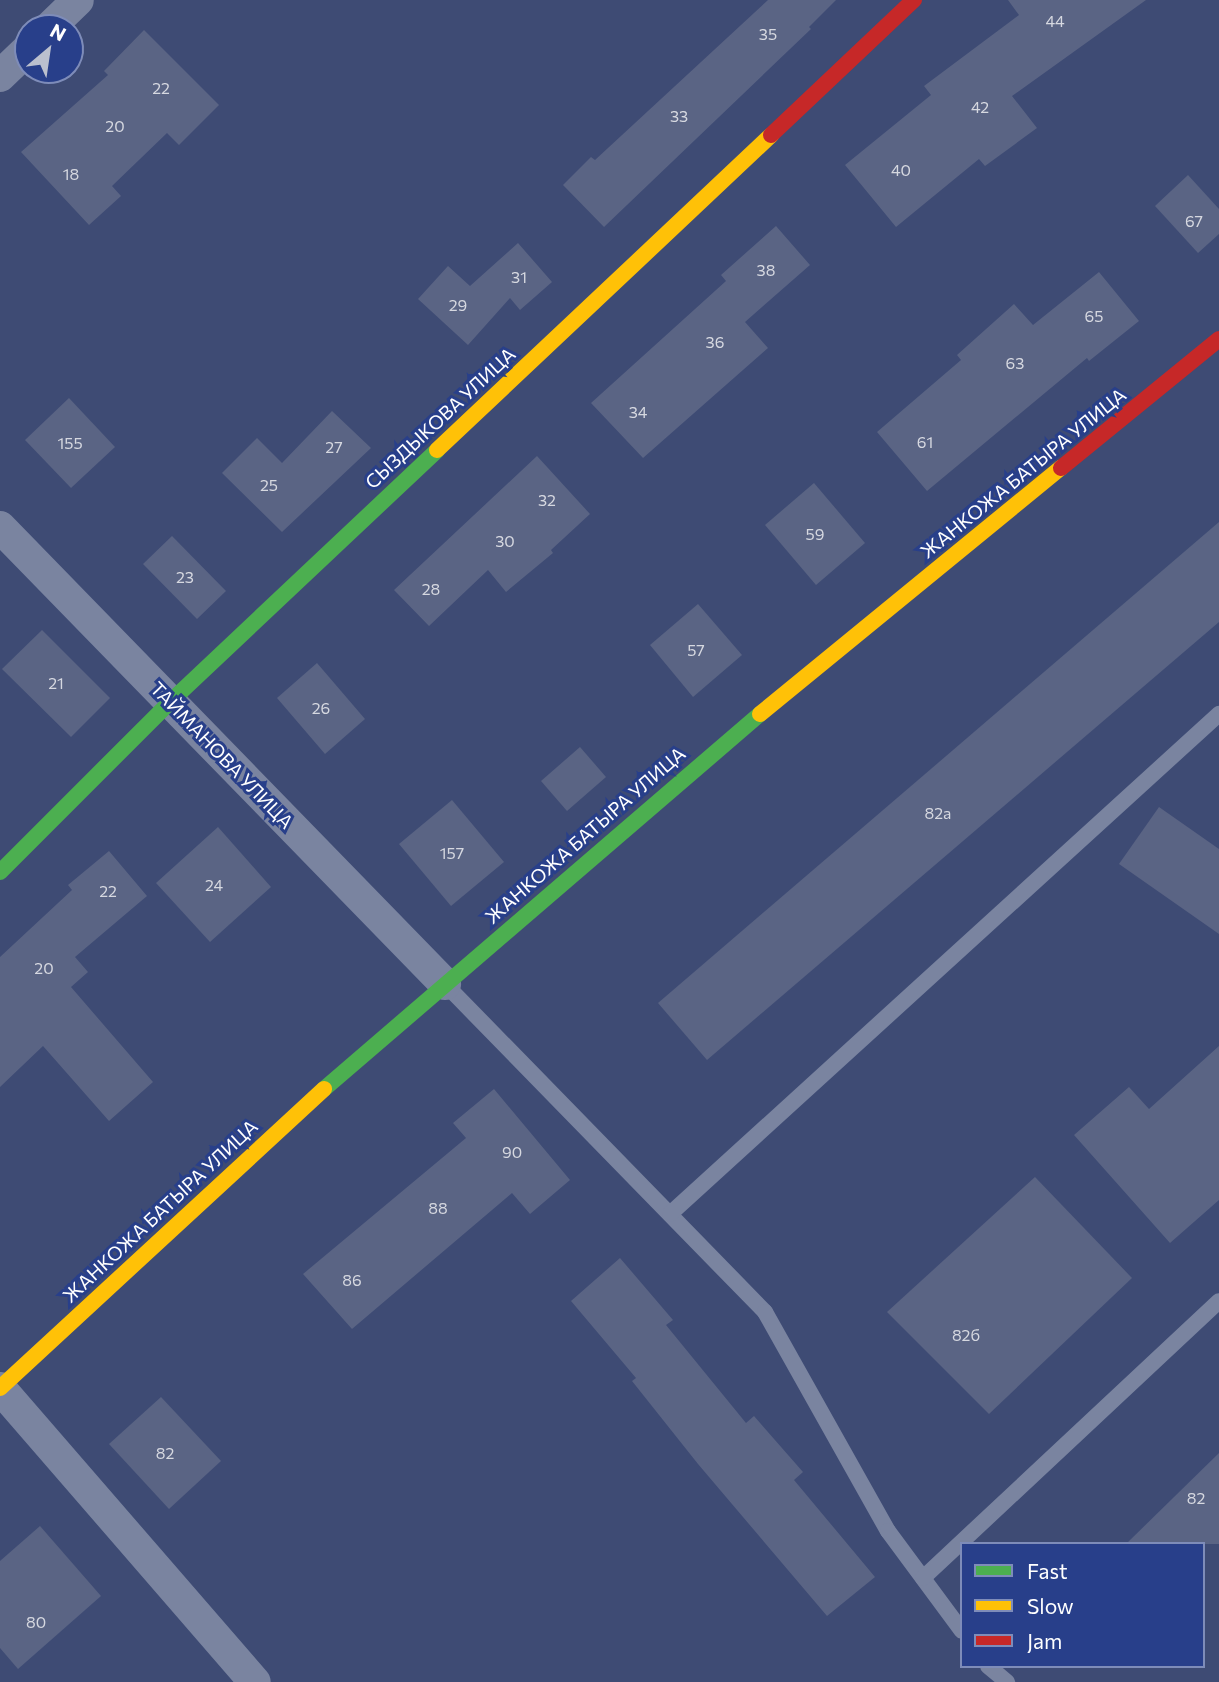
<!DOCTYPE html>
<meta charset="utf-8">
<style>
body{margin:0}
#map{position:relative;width:1219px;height:1682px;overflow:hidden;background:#3e4b74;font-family:Commissioner,sans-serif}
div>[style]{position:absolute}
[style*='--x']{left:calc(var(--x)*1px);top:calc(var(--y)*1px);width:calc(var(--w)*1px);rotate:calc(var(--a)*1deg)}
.building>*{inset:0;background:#5a6484}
.lane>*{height:16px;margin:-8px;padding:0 8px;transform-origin:8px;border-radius:8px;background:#7a84a0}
.street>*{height:32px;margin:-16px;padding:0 16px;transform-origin:16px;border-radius:16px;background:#7a84a0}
.fast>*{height:16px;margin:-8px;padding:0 8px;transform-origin:8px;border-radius:8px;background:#4caf50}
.slow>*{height:16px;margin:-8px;padding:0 8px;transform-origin:8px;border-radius:8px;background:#ffc107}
.jam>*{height:16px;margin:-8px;padding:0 8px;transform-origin:8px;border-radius:8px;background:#c62828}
span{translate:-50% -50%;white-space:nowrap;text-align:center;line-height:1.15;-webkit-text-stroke:6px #283f8a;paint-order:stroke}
.number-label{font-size:16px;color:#d6d8e0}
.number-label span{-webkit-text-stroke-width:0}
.street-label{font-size:19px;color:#fff}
.legend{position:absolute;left:960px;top:1542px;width:245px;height:126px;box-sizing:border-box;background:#283f8a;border:2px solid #7e8cb9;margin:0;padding:9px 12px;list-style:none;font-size:21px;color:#fff}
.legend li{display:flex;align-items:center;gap:14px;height:35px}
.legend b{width:35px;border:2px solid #7e8cb9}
.north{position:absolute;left:14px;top:14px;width:70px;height:70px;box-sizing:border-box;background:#283f8a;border:2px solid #7e8cb9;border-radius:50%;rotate:29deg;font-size:19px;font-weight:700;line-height:28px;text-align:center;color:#fff}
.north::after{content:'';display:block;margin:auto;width:24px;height:32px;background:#bbc0ce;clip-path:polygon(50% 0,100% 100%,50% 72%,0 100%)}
</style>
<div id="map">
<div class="building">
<i style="clip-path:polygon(768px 0,836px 0,809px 27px,811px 29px,604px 227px,563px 185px,591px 157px,595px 160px)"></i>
<i style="clip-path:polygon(1008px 0,1146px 0,1012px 96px,1037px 128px,985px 166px,979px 159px,896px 227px,845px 165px,931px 95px,924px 86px,1019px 15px)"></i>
<i style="clip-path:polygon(144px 30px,219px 105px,179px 145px,167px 133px,112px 186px,121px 196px,89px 225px,21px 152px,108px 75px,104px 71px)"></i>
<i style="clip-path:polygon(1188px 175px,1219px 209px,1219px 234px,1198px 253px,1155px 206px)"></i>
<i style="clip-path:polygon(776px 226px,810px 265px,745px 322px,768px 348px,643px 458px,591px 403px,726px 281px,721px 275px)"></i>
<i style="clip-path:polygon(518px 243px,552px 282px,520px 310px,510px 298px,468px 345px,418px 299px,448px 266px,470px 286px)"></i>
<i style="clip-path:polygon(1099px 272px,1139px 321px,1089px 361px,1087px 358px,927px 491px,877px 432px,961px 360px,957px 355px,1014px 304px,1033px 325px)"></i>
<i style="clip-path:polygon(69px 398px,115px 447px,71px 488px,25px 440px)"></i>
<i style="clip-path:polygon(332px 411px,371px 448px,282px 532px,222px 473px,257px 438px,282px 463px)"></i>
<i style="clip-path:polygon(537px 456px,590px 514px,551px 550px,553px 553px,506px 592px,488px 570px,429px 626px,394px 590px)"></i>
<i style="clip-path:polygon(814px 483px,865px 543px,816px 585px,765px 525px)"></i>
<i style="clip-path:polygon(1219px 522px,1219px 622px,707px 1060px,658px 1003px)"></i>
<i style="clip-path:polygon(172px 536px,226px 591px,197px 619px,143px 564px)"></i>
<i style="clip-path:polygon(698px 604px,742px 655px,693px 697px,650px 645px)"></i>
<i style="clip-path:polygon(42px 630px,110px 698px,71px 737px,2px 669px)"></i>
<i style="clip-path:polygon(317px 663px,365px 719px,325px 754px,277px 698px)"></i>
<i style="clip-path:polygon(580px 747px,606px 777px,567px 811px,541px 781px)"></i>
<i style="clip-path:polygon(452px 800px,504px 862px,451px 906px,399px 844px)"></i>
<i style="clip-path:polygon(1159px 807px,1219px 849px,1219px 934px,1119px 864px)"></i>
<i style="clip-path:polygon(218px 827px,271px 887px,210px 942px,156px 883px)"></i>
<i style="clip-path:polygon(109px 851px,147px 896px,75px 957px,88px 972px,71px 987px,153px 1082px,109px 1121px,43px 1046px,0 1087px,0 957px,72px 890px,68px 885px)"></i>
<i style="clip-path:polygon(1219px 1046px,1219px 1200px,1170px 1243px,1074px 1135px,1129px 1087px,1149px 1109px)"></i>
<i style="clip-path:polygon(494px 1089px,570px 1180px,530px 1214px,512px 1193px,352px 1329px,303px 1274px,466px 1138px,453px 1123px)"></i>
<i style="clip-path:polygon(1035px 1177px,1132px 1278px,989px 1414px,887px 1312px)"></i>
<i style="clip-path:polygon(620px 1258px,673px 1320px,666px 1325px,746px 1423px,754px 1416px,803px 1472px,794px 1480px,875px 1577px,827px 1616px,698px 1464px,632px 1381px,636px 1378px,571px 1301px)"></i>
<i style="clip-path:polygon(161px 1397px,221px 1461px,169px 1509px,109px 1444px)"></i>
<i style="clip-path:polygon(1219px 1453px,1219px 1544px,1126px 1544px)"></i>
<i style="clip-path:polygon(40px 1526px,101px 1596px,18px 1669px,0 1648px,0 1561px)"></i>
</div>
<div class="lane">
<i style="--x:445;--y:984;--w:458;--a:45.7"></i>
<i style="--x:765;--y:1312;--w:251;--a:60.7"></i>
<i style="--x:888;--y:1531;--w:124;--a:53.5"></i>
<i style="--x:670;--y:1214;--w:743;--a:-42.33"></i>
<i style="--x:923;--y:1578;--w:405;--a:-43.1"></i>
<i style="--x:988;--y:1666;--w:25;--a:40"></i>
</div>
<div class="street">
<i style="--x:49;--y:28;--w:40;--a:-44"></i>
<i style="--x:0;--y:76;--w:39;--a:-44"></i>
<i style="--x:0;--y:527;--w:638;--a:45.76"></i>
<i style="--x:0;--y:1388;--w:389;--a:49.1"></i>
</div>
<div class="fast">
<i style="--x:0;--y:872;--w:240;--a:-45"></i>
<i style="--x:170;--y:702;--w:367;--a:-43.3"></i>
<i style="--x:324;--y:1089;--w:575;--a:-40.7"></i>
</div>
<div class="slow">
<i style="--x:437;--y:450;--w:459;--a:-43.3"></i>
<i style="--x:760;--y:714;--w:389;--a:-39.3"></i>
<i style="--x:0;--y:1388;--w:441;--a:-42.7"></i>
</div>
<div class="jam">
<i style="--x:771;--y:135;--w:197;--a:-43.4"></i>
<i style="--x:1061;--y:468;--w:204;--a:-39.2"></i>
</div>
<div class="number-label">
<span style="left:1055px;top:21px">44</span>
<span style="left:768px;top:34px">35</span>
<span style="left:161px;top:88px">22</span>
<span style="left:980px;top:107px">42</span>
<span style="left:679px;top:116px">33</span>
<span style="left:115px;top:126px">20</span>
<span style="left:901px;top:170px">40</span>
<span style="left:71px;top:174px">18</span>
<span style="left:1194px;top:221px">67</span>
<span style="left:766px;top:270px">38</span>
<span style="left:519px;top:277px">31</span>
<span style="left:458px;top:305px">29</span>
<span style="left:1094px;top:316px">65</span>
<span style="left:715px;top:342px">36</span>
<span style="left:1015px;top:363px">63</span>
<span style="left:638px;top:412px">34</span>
<span style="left:925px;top:442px">61</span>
<span style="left:70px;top:443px">155</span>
<span style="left:334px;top:447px">27</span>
<span style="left:269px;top:485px">25</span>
<span style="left:547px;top:500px">32</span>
<span style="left:815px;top:534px">59</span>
<span style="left:505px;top:541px">30</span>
<span style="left:185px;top:577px">23</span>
<span style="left:431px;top:589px">28</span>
<span style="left:696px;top:650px">57</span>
<span style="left:56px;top:683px">21</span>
<span style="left:321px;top:708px">26</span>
<span style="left:938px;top:813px">82а</span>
<span style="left:452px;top:853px">157</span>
<span style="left:214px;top:885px">24</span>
<span style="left:108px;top:891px">22</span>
<span style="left:44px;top:968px">20</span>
<span style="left:512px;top:1152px">90</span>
<span style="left:438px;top:1208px">88</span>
<span style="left:352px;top:1280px">86</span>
<span style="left:966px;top:1335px">82б</span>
<span style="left:165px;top:1453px">82</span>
<span style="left:1196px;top:1498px">82</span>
<span style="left:36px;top:1622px">80</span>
</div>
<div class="street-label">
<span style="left:440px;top:418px;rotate:-43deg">СЫЗДЫКОВА УЛИЦА</span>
<span style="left:1023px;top:473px;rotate:-39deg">ЖАНКОЖА БАТЫРА УЛИЦА</span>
<span style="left:222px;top:755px;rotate:46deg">ТАЙМАНОВА УЛИЦА</span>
<span style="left:585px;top:835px;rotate:-41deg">ЖАНКОЖА БАТЫРА УЛИЦА</span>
<span style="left:160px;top:1211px;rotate:-43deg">ЖАНКОЖА БАТЫРА УЛИЦА</span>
</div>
<ul class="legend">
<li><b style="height:9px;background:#4caf50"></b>Fast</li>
<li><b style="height:9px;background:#ffc107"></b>Slow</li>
<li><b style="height:9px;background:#c62828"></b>Jam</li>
</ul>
<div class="north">N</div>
</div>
